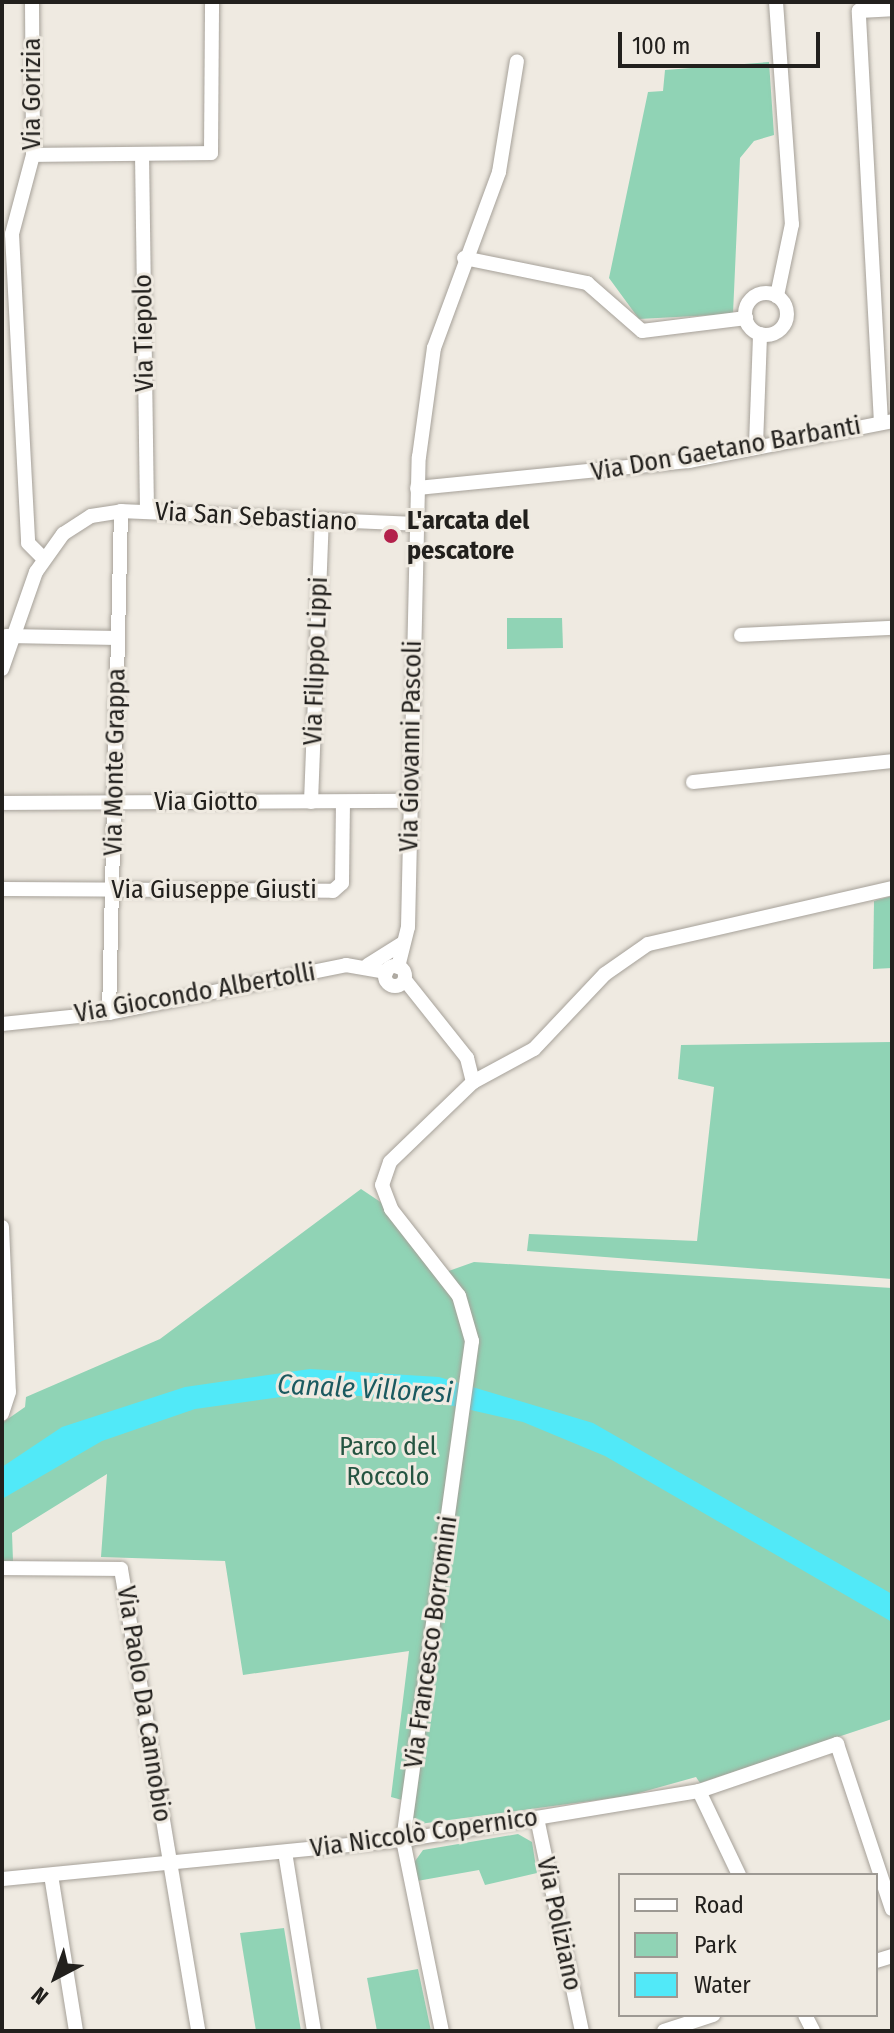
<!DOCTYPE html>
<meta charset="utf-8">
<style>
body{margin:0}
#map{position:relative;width:894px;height:2033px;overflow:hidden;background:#efeae1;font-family:"Fira Sans Condensed",sans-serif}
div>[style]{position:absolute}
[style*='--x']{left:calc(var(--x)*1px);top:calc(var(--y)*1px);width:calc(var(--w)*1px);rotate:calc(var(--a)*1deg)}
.green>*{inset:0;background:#90d3b5}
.water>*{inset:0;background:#51e9f8}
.roads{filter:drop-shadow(0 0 2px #a6a199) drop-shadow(0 0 2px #a6a199)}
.street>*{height:14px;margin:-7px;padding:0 7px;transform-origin:7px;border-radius:7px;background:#fff}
.street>.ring{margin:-7px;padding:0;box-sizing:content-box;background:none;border:14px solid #fff;border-radius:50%}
.dots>*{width:22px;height:22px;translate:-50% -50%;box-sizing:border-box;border:4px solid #efeae1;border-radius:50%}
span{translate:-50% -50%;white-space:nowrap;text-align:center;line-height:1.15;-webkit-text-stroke:6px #efeae1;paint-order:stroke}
.street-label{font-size:26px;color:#22201d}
.poi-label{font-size:26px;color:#22201d;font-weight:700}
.left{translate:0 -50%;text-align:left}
.park-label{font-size:26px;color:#245441}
.water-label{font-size:28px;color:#1b5a60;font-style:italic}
.frame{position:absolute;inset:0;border:4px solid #22201d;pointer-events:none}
.legend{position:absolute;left:618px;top:1873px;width:260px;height:144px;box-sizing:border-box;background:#efeae1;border:2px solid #9d9993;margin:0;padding:10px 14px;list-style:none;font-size:24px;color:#22201d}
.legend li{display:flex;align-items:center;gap:16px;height:40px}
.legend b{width:40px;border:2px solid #9d9993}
.north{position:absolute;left:16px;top:1937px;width:80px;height:80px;-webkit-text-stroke:6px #efeae1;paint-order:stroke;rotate:221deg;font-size:22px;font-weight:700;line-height:32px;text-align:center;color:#22201d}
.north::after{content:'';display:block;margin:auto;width:28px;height:36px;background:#22201d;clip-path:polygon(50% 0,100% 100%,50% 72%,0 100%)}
.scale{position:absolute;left:618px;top:32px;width:202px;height:36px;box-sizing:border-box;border:4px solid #22201d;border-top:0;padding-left:10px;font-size:24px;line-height:28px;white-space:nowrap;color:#22201d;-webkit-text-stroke:6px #efeae1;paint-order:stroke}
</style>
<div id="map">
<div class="green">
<i style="clip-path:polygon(769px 62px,774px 135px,754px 141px,740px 158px,733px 314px,639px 319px,609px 278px,648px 92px,663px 91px,665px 70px)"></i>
<i style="clip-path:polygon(507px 618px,562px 618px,563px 648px,507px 649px)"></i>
<i style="clip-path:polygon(892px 896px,892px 968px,873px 969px,874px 901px)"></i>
<i style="clip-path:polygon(892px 1042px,892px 1279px,527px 1251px,529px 1234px,697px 1241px,714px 1087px,678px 1079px,681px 1045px)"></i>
<i style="clip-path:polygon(361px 1189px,391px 1209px,443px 1273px,474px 1262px,892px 1288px,892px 1719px,700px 1783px,696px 1777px,628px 1796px,412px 1825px,437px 1647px,423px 1649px,402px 1800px,391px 1797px,409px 1651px,243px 1675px,225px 1561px,101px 1557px,107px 1474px,12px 1533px,13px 1561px,2px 1562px,2px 1423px,25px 1407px,26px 1397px,160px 1339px)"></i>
<i style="clip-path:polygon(518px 1834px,532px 1842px,537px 1873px,485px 1885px,479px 1870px,417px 1881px,413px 1864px,423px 1850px)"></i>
<i style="clip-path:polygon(284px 1928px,301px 2031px,256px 2031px,240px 1933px)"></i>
<i style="clip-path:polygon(418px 1969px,431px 2031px,377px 2031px,367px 1978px)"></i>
</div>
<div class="water">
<i style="clip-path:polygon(310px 1369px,439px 1377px,593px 1423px,892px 1594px,892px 1622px,605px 1456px,523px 1422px,427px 1400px,309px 1393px,195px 1409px,102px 1441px,2px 1499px,2px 1467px,62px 1427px,185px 1387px)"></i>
</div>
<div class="roads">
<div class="street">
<i style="--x:32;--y:2;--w:153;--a:89.6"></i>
<i style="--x:33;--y:155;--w:82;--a:104.9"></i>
<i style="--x:12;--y:234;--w:309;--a:87"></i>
<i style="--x:28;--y:543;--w:23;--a:45"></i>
<i style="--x:776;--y:2;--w:223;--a:85.9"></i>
<i style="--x:792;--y:224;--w:74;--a:101.8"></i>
<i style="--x:142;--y:154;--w:358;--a:89.2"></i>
<i style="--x:33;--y:155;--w:178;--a:-0.6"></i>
<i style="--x:211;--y:153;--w:151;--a:-89.6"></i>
<i style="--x:464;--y:258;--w:126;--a:11.5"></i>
<i style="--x:587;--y:283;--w:73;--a:41.1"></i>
<i style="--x:642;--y:331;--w:105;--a:-7.1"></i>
<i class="ring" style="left:745px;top:293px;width:28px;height:28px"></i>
<i style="--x:881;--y:423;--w:413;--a:-93.1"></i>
<i style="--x:859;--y:11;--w:33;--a:-3"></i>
<i style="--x:756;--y:445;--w:111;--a:-87.9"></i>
<i style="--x:417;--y:488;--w:273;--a:-5.7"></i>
<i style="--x:689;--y:461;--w:207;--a:-11.1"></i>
<i style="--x:741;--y:635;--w:151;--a:-2.7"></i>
<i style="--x:6;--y:636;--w:112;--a:1"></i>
<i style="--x:2;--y:669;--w:103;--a:-70.7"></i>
<i style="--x:36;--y:572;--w:47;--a:-54.6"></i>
<i style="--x:63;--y:534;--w:33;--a:-33"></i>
<i style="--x:91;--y:516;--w:30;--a:-9"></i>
<i style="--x:121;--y:511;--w:294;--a:2.5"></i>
<i style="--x:693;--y:782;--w:200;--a:-6"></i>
<i style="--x:311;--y:802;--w:281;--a:-87.8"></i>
<i style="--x:2;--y:803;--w:408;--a:-0.3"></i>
<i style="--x:2;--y:889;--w:331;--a:0.3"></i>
<i style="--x:333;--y:891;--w:12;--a:-42"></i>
<i style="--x:342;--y:883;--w:81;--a:-89.3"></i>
<i style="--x:368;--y:965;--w:41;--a:-32.2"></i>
<i class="ring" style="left:385px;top:966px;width:6px;height:6px"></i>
<i style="--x:398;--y:967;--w:41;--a:-76"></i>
<i style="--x:408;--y:927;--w:470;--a:-88.7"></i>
<i style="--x:419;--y:457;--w:110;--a:-82.2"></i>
<i style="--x:434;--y:348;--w:188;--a:-69.7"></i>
<i style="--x:499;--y:172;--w:112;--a:-80.8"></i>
<i style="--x:405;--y:980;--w:100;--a:51.5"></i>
<i style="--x:467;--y:1058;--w:25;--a:76"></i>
<i style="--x:473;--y:1082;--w:115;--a:136.1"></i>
<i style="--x:390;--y:1162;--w:24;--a:109"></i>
<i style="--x:382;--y:1185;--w:26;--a:69"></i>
<i style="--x:391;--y:1209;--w:110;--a:52"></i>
<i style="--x:459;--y:1296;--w:47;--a:73.9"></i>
<i style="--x:472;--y:1341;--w:504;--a:97.87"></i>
<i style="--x:403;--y:1840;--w:195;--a:78.5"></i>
<i style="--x:109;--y:1013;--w:502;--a:-88.63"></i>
<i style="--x:2;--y:1024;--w:108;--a:-5.9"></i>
<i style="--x:109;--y:1013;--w:242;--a:-11.4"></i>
<i style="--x:346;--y:965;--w:41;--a:9.9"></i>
<i style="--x:473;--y:1082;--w:69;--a:-28.4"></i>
<i style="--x:534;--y:1049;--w:103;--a:-46.6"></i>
<i style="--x:605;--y:974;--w:52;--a:-34.9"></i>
<i style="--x:648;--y:944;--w:250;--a:-12.9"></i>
<i style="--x:2;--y:1227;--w:165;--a:87.6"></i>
<i style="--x:9;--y:1392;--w:23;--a:108"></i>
<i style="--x:2;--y:1568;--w:119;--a:0.5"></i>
<i style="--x:121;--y:1569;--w:468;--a:80.5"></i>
<i style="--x:699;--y:1791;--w:93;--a:64.5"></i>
<i style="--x:537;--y:1818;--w:218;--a:78.1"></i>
<i style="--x:285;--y:1852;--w:181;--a:80.8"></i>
<i style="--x:51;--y:1875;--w:158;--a:80.9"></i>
<i style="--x:2;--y:1879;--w:403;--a:-5.6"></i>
<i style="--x:403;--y:1840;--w:300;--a:-9.4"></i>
<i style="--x:699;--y:1791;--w:146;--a:-18.8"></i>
<i style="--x:837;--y:1744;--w:174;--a:71.6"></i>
<i style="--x:876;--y:1961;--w:17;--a:-17"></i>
<i style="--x:805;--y:2015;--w:18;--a:63"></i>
<i style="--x:664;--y:2031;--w:52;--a:-18.1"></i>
</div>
</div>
<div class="dots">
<i style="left:391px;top:536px;background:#b3214b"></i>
</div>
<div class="street-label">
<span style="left:32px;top:94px;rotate:-90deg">Via Gorizia</span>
<span style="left:144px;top:333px;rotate:-91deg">Via Tiepolo</span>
<span style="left:726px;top:449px;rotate:-10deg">Via Don Gaetano Barbanti</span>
<span style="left:256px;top:517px;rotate:3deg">Via San Sebastiano</span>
<span style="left:316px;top:661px;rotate:-88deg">Via Filippo Lippi</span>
<span style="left:411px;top:746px;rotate:-89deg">Via Giovanni Pascoli</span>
<span style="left:115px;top:762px;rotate:-89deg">Via Monte Grappa</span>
<span style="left:206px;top:802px">Via Giotto</span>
<span style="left:214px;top:890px">Via Giuseppe Giusti</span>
<span style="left:195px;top:993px;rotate:-10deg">Via Giocondo Albertolli</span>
<span style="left:431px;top:1642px;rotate:-82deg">Via Francesco Borromini</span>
<span style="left:144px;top:1704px;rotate:81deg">Via Paolo Da Cannobio</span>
<span style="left:424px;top:1833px;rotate:-8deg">Via Niccolò Copernico</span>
<span style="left:559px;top:1924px;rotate:78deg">Via Poliziano</span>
</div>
<div class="poi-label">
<span class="left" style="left:407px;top:536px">L'arcata del<br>pescatore</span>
</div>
<div class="park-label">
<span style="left:388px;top:1462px">Parco del<br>Roccolo</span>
</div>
<div class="water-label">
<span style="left:365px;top:1389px;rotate:3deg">Canale Villoresi</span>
</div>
<div class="frame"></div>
<ul class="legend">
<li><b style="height:10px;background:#fff"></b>Road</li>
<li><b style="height:22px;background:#90d3b5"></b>Park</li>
<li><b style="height:22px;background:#51e9f8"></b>Water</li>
</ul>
<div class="north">N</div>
<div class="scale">100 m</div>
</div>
